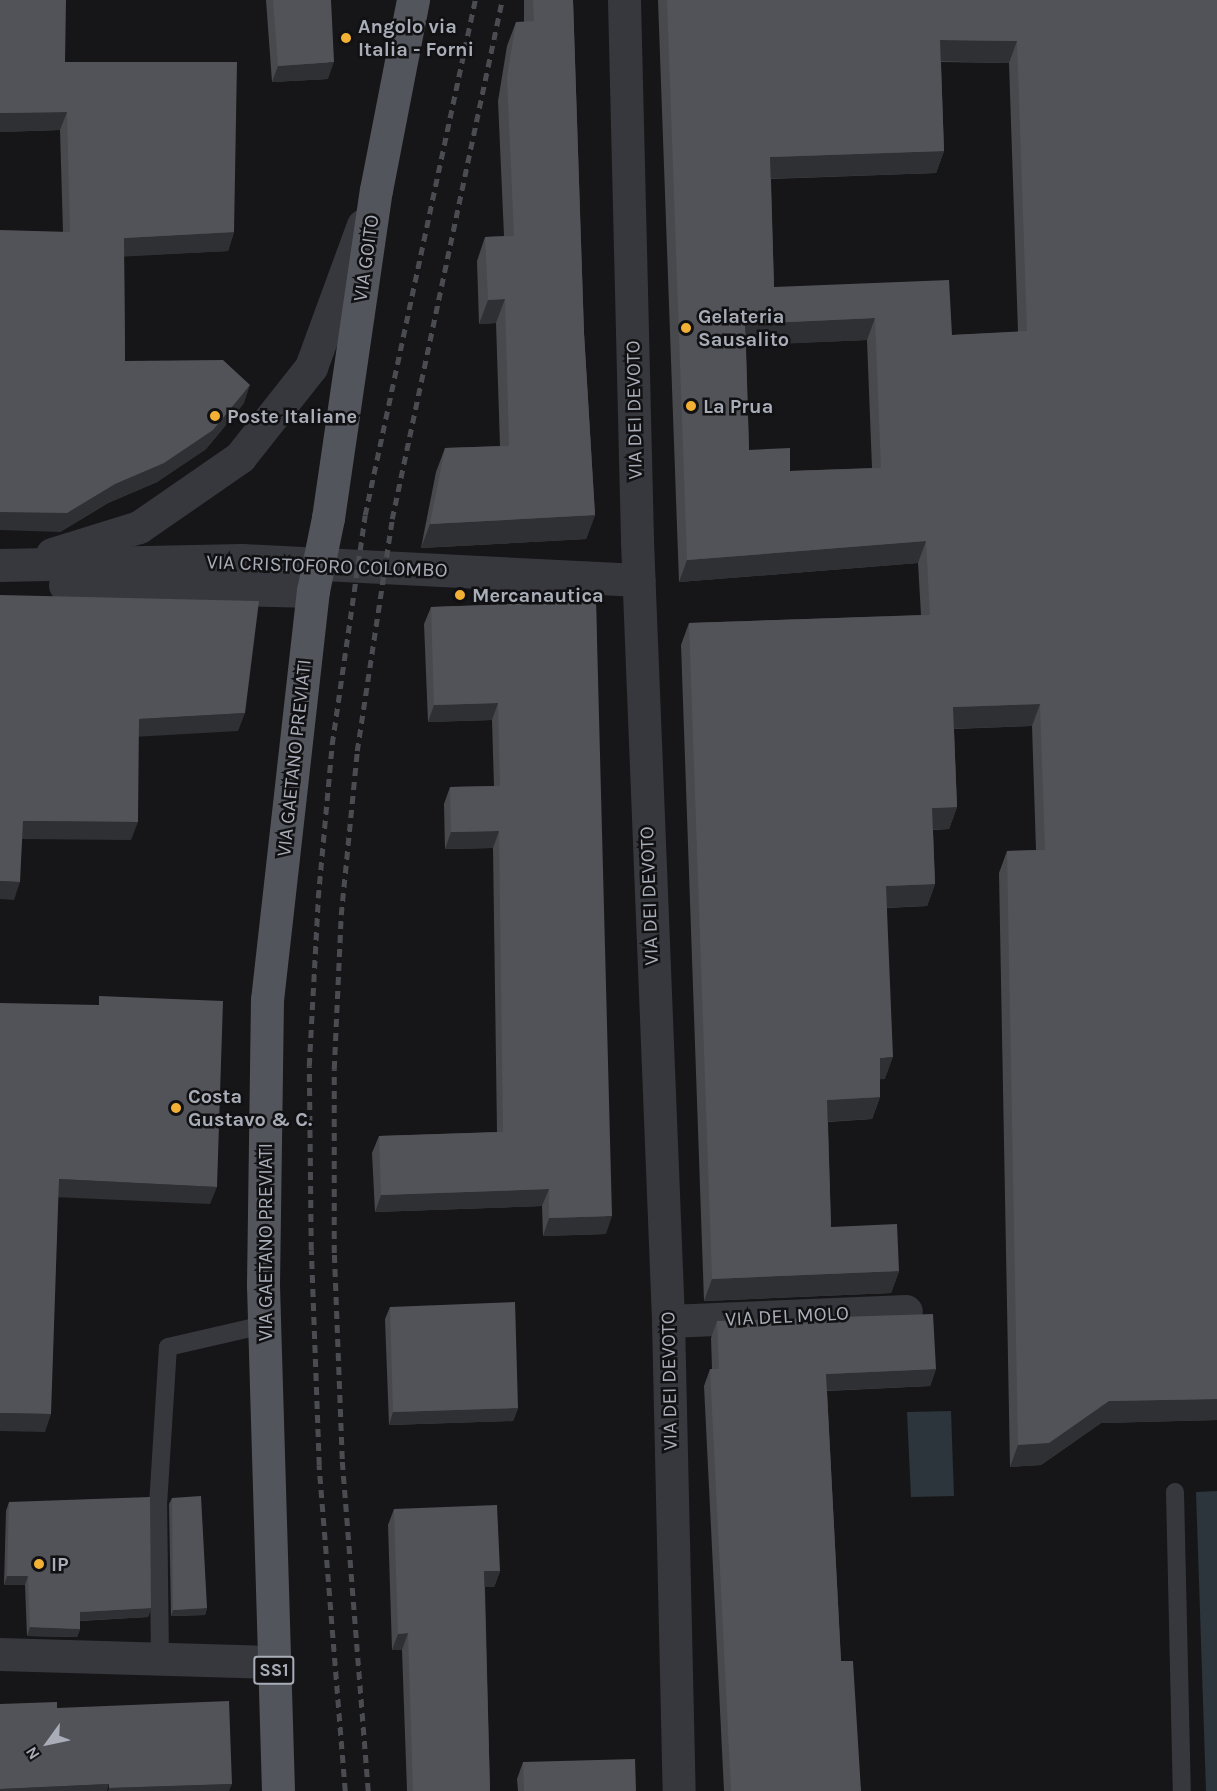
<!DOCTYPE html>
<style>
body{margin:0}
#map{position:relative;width:1217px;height:1791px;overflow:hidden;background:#161618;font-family:Karla,sans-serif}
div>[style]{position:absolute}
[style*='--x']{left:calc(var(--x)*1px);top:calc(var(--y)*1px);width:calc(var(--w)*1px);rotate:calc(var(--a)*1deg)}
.water>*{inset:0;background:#2c353c}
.lane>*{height:18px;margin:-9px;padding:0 9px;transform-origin:9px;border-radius:9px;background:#37383d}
.street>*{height:33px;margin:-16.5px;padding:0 16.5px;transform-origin:16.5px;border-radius:16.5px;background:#37383d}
.primary>*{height:33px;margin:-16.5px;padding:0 16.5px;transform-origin:16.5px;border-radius:16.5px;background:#53555c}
.rail>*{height:4.5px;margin-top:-2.25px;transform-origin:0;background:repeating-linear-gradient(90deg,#4a4c52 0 8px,transparent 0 14px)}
.primary-bridge>*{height:33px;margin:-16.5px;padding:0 16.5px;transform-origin:16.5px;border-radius:16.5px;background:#53555c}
.wall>*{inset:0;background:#47494d}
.shaded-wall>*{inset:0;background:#2f3033}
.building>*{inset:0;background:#525359}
.dots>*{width:16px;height:16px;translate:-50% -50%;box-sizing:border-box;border:3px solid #111113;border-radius:50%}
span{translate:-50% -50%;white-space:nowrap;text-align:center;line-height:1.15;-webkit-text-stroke:5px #111113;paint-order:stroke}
.shield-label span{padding:2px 4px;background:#111113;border:2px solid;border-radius:4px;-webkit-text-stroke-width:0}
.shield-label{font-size:18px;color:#a8adb8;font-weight:700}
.poi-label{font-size:20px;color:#a8adb8;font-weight:700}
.left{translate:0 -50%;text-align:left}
.street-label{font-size:20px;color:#a8adb8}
.north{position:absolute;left:18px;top:1713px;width:60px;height:60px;-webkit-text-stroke:4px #111113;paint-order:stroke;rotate:237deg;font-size:16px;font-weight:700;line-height:24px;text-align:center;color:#a8adb8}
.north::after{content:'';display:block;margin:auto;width:21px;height:27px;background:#a8adb8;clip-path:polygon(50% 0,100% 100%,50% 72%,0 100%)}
</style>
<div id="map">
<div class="water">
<i style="clip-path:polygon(951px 1411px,954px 1496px,911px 1497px,907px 1412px)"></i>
<i style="clip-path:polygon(1217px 1491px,1217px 1791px,1206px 1791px,1196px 1492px)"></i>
</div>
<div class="lane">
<i style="--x:1175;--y:1492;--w:299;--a:88.7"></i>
<i style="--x:160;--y:1659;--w:154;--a:-90.7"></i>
<i style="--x:158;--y:1505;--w:158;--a:-86.4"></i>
<i style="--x:168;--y:1347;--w:98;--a:-12.9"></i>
</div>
<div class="street">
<i style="--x:624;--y:0;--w:541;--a:88.62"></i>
<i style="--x:637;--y:541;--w:781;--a:87.72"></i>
<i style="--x:668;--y:1321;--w:470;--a:88.7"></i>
<i style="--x:52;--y:554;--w:91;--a:-17.2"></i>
<i style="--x:139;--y:527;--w:123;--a:-34.7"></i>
<i style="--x:240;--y:457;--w:115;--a:-51.7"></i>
<i style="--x:311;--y:367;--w:151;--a:-69.9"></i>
<i style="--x:0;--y:565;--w:242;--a:-1.2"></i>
<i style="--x:242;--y:560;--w:397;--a:2.9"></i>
<i style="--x:65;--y:585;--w:248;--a:1.4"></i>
<i style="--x:668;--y:1321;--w:238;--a:-2.4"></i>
<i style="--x:0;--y:1654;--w:274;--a:1.7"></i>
</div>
<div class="primary">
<i style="--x:328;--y:518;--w:331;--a:-81.7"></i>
<i style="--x:376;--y:190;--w:194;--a:-79"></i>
<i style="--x:278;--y:1791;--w:506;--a:-91.7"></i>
<i style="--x:263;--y:1285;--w:285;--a:-89.2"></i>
<i style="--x:267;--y:1000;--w:412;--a:-83.6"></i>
</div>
<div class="rail">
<i style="--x:345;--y:1791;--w:327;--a:-94.6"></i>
<i style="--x:319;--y:1465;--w:215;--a:-92.1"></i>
<i style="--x:311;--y:1250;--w:184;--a:-90.6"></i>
<i style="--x:309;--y:1066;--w:168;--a:-86.9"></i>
<i style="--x:318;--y:898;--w:155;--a:-84.8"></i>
<i style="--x:332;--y:744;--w:231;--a:-81.8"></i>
<i style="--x:365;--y:515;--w:527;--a:-77.94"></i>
<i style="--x:368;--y:1791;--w:333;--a:-94.5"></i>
<i style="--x:342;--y:1459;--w:206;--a:-92.2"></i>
<i style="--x:334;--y:1253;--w:184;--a:-90"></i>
<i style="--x:334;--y:1069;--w:154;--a:-87.4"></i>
<i style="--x:341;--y:915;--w:165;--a:-84.4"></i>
<i style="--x:357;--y:751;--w:235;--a:-81.4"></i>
<i style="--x:392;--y:519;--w:531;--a:-78.03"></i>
</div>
<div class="primary-bridge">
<i style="--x:313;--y:591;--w:75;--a:-78.4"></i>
</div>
<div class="wall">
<i style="clip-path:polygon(0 0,65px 62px,234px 232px,228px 251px,124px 256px,125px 361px,244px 403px,206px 449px,157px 482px,108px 503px,60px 532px,63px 232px,60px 130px,0 132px)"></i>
<i style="clip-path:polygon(266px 0,331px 0,328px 79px,272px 82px)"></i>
<i style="clip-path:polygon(524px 0,573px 0,584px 333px,595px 515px,586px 539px,421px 548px,436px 472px,445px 448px,500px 446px,496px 323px,479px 324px,477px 261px,485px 237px,504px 236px,498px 101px,507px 46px,516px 22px,524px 22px)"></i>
<i style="clip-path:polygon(evenodd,658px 0,1217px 0,1217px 1420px,1101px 1423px,1041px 1465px,1010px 1467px,999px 873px,1007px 851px,1036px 850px,1032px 726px,954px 729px,957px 807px,949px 829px,933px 830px,935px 884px,927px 906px,887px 908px,885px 1079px,880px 1079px,880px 1097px,872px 1119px,828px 1122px,831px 1227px,899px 1271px,891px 1293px,704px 1301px,681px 645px,689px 623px,921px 615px,918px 563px,679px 582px,658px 0,941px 62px,1009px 63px,1018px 332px,952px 335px,774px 287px,771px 179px,936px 173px,944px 151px,941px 62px,658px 0,867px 340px,872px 468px,790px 471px,749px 450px,746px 345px,867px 340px)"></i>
<i style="clip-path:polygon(596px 601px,606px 1234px,543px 1236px,542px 1206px,375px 1212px,372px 1153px,379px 1136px,497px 1132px,493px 848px,445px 849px,444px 804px,450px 787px,494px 786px,492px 720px,428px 722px,424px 624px,431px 607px)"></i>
<i style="clip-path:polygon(390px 1307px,518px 1408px,513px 1421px,389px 1425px,385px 1319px)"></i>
<i style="clip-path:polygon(717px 1321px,936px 1369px,930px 1386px,827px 1391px,841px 1661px,861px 1791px,724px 1791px,704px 1386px,710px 1369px,712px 1369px,711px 1338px)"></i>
<i style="clip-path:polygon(172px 1498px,207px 1608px,205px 1615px,171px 1616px,169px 1504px)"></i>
<i style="clip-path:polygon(9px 1502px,151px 1608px,148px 1617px,80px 1621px,80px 1629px,77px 1637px,27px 1636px,25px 1585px,4px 1585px,6px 1511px)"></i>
<i style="clip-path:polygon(394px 1509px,500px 1571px,494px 1587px,485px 1587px,490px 1791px,407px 1791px,402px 1650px,392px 1650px,388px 1525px)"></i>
<i style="clip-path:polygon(523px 1762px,636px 1791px,518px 1791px,517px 1779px)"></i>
</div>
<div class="shaded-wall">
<i style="clip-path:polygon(940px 40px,1017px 41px,1009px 63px,932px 61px)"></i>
<i style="clip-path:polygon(334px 62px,328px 79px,272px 82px,278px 66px)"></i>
<i style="clip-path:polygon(67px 112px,60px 130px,0 132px,0 113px)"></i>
<i style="clip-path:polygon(944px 151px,936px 173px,762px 179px,770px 157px)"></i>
<i style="clip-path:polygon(234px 232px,228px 251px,117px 257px,124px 238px)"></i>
<i style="clip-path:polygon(505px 299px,496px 323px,479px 324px,488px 300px)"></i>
<i style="clip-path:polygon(875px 318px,867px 340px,737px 346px,745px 324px)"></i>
<i style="clip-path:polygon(250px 385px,244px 403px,206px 449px,157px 482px,108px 503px,60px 532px,0 530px,0 512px)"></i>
<i style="clip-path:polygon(595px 515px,586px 539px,421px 548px,430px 524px)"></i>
<i style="clip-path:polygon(926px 541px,918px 563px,679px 582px,687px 560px)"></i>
<i style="clip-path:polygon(498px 703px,492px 720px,428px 722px,434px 705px)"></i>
<i style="clip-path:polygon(1040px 704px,1032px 726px,945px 729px,953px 707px)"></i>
<i style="clip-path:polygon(245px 713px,238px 731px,133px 737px,139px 719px)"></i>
<i style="clip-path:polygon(957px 807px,949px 829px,924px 830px,932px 808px)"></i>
<i style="clip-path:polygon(23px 821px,138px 822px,131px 840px,17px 839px)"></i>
<i style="clip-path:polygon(499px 831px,493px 848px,445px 849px,451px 832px)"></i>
<i style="clip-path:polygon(0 881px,20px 882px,14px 900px,0 899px)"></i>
<i style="clip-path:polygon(935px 884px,927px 906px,878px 908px,886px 886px)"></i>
<i style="clip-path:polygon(893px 1057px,885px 1079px,872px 1080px,880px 1058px)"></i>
<i style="clip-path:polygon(880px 1097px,872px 1119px,819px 1122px,827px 1100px)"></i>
<i style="clip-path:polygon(59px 1179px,217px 1187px,210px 1204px,53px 1197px)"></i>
<i style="clip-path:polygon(549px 1189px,542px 1206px,375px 1212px,381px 1195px)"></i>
<i style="clip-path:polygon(612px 1216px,606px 1234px,543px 1236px,549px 1218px)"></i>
<i style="clip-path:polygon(899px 1271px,891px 1293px,704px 1301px,712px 1279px)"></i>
<i style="clip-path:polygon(936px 1369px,930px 1386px,820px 1391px,826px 1374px)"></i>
<i style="clip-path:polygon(1217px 1399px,1217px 1420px,1101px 1423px,1041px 1465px,1010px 1467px,1018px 1445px,1109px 1401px)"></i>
<i style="clip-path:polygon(518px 1408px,513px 1421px,389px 1425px,393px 1412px)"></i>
<i style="clip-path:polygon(0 1413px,51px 1414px,45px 1432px,0 1431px)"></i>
<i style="clip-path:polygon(484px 1571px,500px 1571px,494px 1587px,478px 1587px)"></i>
<i style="clip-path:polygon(7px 1576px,28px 1576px,25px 1585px,4px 1585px)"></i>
<i style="clip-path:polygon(151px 1608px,148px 1617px,76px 1621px,80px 1612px)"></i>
<i style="clip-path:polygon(207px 1608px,205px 1615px,171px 1616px,173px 1610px)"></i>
<i style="clip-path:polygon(30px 1627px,80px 1629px,77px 1637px,27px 1636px)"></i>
<i style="clip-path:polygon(408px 1633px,402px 1650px,392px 1650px,398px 1634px)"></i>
<i style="clip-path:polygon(109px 1784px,107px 1791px,0 1791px,0 1789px)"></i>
<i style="clip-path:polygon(232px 1784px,229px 1791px,108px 1791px,109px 1788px)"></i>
</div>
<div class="building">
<i style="clip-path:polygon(0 0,66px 0,65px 62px,237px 62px,234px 232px,124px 238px,125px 361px,223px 360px,250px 385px,213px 430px,164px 463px,115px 484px,67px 513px,0 512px,0 230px,70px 232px,67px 112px,0 113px)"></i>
<i style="clip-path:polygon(273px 0,331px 0,334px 62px,278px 66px)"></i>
<i style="clip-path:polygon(533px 0,573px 0,584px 333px,595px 515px,430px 524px,445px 448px,509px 446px,505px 299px,488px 300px,485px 237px,514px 236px,507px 77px,516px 22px,534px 21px)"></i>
<i style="clip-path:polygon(evenodd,667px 0,1217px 0,1217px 1399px,1109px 1401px,1049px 1443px,1018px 1445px,1007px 851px,1045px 850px,1040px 704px,953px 707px,957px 807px,932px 808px,935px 884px,886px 886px,893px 1057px,880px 1058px,880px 1097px,827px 1100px,831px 1227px,897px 1224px,899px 1271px,712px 1279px,689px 623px,930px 615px,926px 541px,687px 560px,667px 0,940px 40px,1017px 41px,1027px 331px,952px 335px,949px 280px,774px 287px,770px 157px,944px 151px,940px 40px,667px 0,875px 318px,881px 468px,790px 471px,790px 448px,749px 450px,745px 324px,875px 318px)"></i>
<i style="clip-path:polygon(0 595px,259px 601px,245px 713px,139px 719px,138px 822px,23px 821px,20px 882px,0 881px)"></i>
<i style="clip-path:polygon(596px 601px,612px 1216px,549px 1218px,549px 1189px,381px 1195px,379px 1136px,503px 1132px,499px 831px,451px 832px,450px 787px,500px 786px,498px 703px,434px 705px,431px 607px)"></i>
<i style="clip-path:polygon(99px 996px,223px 1001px,217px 1187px,59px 1179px,51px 1414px,0 1413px,0 1003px,99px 1005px)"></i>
<i style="clip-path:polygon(515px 1302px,518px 1408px,393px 1412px,390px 1307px)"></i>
<i style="clip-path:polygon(933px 1314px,936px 1369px,826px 1374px,841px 1661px,853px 1661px,861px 1791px,731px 1791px,710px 1369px,719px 1369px,717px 1321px)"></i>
<i style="clip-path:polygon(201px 1496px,207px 1608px,173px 1610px,172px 1498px)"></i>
<i style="clip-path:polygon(150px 1497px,151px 1608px,80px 1612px,80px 1629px,30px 1627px,28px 1576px,7px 1576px,9px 1502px)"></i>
<i style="clip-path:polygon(497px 1505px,500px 1571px,484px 1571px,490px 1791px,413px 1791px,408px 1633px,398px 1634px,394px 1509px)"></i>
<i style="clip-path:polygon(229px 1701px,232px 1784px,109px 1788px,109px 1784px,0 1789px,0 1704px,57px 1702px,57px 1708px)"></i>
<i style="clip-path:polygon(635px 1759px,636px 1791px,524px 1791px,523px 1762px)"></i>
</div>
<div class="dots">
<i style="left:346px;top:38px;background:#f2b134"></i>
<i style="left:686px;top:328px;background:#f2b134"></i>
<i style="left:691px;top:406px;background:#f2b134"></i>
<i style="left:215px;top:416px;background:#f2b134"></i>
<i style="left:460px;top:595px;background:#f2b134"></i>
<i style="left:176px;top:1108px;background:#f2b134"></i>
<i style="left:39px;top:1564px;background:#f2b134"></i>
</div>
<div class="shield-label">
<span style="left:274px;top:1670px">SS1</span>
</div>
<div class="poi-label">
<span class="left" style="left:358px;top:38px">Angolo via<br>Italia - Forni</span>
<span class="left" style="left:698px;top:328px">Gelateria<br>Sausalito</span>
<span class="left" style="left:703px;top:406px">La Prua</span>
<span class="left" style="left:227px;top:416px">Poste Italiane</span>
<span class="left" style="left:472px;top:595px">Mercanautica</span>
<span class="left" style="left:188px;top:1108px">Costa<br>Gustavo &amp; C.</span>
<span class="left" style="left:51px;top:1564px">IP</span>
</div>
<div class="street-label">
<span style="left:366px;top:258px;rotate:-82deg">VIA GOITO</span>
<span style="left:634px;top:410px;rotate:-91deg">VIA DEI DEVOTO</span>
<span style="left:327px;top:566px;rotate:2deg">VIA CRISTOFORO COLOMBO</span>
<span style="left:294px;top:758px;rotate:-84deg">VIA GAETANO PREVIATI</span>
<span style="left:649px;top:896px;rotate:-92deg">VIA DEI DEVOTO</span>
<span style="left:265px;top:1242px;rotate:-90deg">VIA GAETANO PREVIATI</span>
<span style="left:787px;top:1316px;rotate:-3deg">VIA DEL MOLO</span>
<span style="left:669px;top:1381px;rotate:-91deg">VIA DEI DEVOTO</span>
</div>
<div class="north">N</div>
</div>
